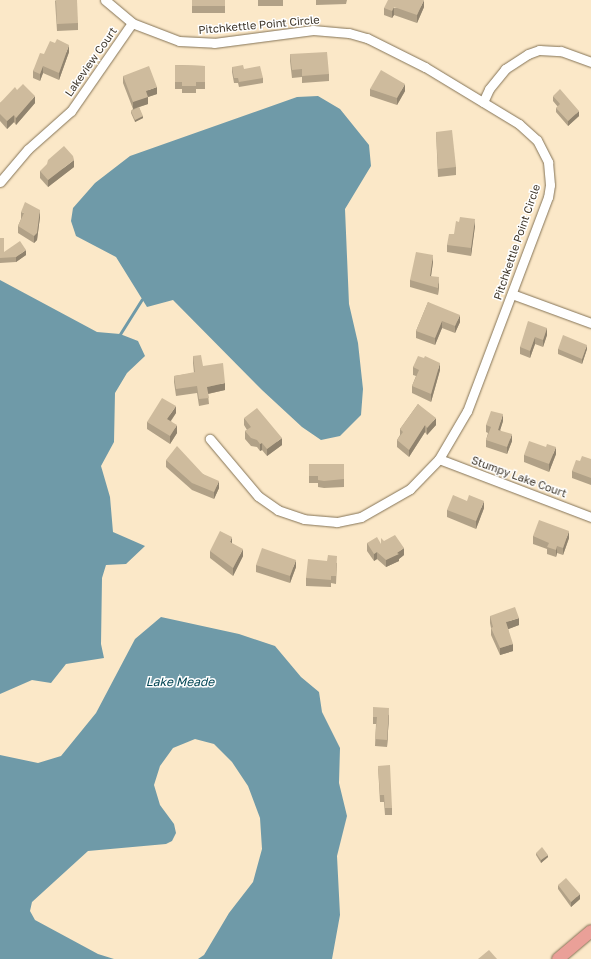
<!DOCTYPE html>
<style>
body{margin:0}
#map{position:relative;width:591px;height:959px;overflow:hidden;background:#fbe8c8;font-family:"Golos Text",sans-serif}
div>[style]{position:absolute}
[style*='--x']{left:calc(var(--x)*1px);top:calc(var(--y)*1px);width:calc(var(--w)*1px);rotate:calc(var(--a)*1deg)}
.water>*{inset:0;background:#6f9aa8}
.stream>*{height:3px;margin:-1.5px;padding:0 1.5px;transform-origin:1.5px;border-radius:1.5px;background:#6f9aa8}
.roads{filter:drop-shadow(0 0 1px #847356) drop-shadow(0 0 1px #847356)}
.minor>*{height:9px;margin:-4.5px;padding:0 4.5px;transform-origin:4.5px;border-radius:4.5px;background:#fff}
.major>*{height:12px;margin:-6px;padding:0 6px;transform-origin:6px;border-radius:6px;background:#eaa098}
.wall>*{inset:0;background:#b1a187}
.shaded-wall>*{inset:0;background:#90836e}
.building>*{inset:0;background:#cebb9d}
span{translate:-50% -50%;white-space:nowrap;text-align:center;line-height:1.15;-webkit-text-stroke:3px #fff;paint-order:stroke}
.street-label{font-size:11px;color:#3e362a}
.water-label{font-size:12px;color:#044756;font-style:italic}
</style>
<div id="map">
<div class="water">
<i style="clip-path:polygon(318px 96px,340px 109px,369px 145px,371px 166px,345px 209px,349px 304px,358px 343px,363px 389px,361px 415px,340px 436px,321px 440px,302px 427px,262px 390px,173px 300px,147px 307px,116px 257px,76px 236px,71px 221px,73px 208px,95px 183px,130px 156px,297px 97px)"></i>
<i style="clip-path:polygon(0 280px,97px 332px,120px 334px,138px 341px,145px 356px,127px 373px,115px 393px,114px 442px,101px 466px,110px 497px,113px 532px,145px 546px,126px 564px,106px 565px,102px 578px,101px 644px,104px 658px,66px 664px,51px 683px,32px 680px,0 694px)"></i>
<i style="clip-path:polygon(161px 617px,239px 634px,275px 646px,301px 677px,319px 692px,322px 712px,340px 748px,339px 783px,347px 816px,337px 856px,340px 915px,332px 959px,198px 959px,204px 955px,229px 913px,253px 882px,262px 849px,260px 818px,248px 786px,232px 762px,214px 744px,195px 739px,173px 748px,160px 766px,154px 785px,160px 805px,174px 824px,176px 833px,172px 841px,166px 844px,88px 851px,32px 902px,30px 911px,35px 920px,98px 954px,114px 959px,0 959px,0 755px,38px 763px,61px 756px,96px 713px,135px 639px)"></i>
</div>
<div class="stream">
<i style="--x:120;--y:334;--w:41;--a:-57.8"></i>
</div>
<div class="roads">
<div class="minor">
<i style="--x:105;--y:0;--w:35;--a:40"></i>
<i style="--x:132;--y:23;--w:50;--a:21"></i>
<i style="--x:179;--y:41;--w:35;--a:3"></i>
<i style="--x:214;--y:43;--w:100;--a:-7.5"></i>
<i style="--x:313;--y:30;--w:36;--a:5"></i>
<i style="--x:349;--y:33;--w:19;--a:16"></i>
<i style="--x:367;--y:38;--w:65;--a:26.6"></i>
<i style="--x:425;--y:67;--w:110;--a:31.2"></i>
<i style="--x:519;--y:124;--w:24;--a:42"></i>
<i style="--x:537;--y:140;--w:25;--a:63"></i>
<i style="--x:548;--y:162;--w:23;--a:85"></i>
<i style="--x:550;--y:185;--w:12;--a:99"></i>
<i style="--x:548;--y:197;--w:229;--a:110.7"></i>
<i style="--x:467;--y:411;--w:56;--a:120.3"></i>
<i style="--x:439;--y:459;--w:42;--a:134"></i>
<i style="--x:410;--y:489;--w:56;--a:150.3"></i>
<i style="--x:361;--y:517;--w:25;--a:168"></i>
<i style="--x:337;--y:522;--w:33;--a:-175"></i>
<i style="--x:304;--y:519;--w:28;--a:-161"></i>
<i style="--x:278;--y:510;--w:24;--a:-145"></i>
<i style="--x:258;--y:496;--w:75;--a:-130.1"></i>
<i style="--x:483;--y:102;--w:14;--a:-65"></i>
<i style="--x:489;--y:89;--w:26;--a:-51"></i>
<i style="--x:505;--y:69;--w:27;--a:-33"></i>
<i style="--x:528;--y:54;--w:12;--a:-20"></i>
<i style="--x:539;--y:50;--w:22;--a:3"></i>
<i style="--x:561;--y:51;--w:32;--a:20"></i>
<i style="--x:0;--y:182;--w:43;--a:-49.7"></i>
<i style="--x:28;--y:149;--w:57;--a:-41.5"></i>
<i style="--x:71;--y:111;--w:107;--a:-55.3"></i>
<i style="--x:512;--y:294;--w:84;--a:20.2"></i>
<i style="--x:439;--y:459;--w:163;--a:20.9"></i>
</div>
<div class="major">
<i style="--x:558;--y:959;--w:43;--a:-40.3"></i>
</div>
</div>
<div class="wall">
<i style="clip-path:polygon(55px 0,78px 23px,78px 30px,57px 31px)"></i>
<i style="clip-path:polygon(192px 0,225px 0,225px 13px,192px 13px)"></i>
<i style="clip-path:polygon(258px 0,283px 0,283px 6px,258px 6px)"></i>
<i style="clip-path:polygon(316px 0,347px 0,346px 4px,316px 5px)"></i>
<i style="clip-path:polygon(424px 7px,417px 23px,394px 15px,392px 18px,384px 15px,384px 8px)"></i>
<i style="clip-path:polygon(69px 52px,59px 80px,43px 73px,40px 81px,33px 78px,33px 71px,44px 54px)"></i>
<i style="clip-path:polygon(290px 54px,329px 74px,329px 81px,302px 83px,302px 77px,292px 78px,290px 61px)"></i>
<i style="clip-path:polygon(175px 65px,205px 66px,205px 89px,196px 89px,196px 93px,182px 93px,182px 89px,175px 89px)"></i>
<i style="clip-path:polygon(232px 67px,244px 69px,263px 78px,263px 83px,239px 87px,238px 83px,234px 83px,232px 72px)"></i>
<i style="clip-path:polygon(123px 76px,157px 94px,148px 97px,148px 104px,139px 107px,143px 118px,135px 122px,131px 113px,131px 111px,133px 109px,123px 83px)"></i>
<i style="clip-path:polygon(370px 89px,405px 91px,397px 105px,370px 96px)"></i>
<i style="clip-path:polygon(17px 90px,35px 103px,16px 125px,14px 122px,7px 129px,0 121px,0 103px)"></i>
<i style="clip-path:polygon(553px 96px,579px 116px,568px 126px,556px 112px,556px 108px,558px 107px,553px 101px)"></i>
<i style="clip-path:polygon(436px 132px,456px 167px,456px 175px,438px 177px)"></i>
<i style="clip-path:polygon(74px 167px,48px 187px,40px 178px,40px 171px)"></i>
<i style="clip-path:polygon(21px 212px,40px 217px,37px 240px,34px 243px,18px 233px,18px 226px,21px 219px)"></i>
<i style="clip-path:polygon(475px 226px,471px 256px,447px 252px,447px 245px,454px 234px)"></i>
<i style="clip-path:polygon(0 238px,4px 252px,26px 255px,16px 262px,0 263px)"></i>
<i style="clip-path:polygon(433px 262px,431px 276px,439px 284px,438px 295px,410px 287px,410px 280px)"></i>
<i style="clip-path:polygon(428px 302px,460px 322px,455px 333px,442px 328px,435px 345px,416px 338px,416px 331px)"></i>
<i style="clip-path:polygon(547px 328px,547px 335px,543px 347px,535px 344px,530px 358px,520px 354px,520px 347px)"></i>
<i style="clip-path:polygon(558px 349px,587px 349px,582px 364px,558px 354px)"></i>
<i style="clip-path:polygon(193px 356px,225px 390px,208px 394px,209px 404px,199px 406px,197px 393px,176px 396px,174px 382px,174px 376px,194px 373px,193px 363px)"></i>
<i style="clip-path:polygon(424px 358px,440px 370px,431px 402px,412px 393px,412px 386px,416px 376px,413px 375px,413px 367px)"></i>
<i style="clip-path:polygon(418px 404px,436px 425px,427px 435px,425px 432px,409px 457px,397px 447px,397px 440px,400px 435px,400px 429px)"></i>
<i style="clip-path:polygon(176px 413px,171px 421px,177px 433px,170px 444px,147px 429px,147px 422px)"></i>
<i style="clip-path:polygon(244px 418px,282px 445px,267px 456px,262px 450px,260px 451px,257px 447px,251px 446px,245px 439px,245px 431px,247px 430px,244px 425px)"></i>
<i style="clip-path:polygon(503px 421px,500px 430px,512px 441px,507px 454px,486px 447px,486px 440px,488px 433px,486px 432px,486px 425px)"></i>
<i style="clip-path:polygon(556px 454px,549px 472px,524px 462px,524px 455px)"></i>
<i style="clip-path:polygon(591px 459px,591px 485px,572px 478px,572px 471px)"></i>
<i style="clip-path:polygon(166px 460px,203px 474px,219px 488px,214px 499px,192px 490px,166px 467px)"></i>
<i style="clip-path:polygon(309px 464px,344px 464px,344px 487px,324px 488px,318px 487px,318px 483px,309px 483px)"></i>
<i style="clip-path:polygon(484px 508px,476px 529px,447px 517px,447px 510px)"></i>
<i style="clip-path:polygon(533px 536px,569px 538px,563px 555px,557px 553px,556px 557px,547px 554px,547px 549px,533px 544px)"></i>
<i style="clip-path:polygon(384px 541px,404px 555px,399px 559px,399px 561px,386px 567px,377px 559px,374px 561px,367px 551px,367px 543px,381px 544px)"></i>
<i style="clip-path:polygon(210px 551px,243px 556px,233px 576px,210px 558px)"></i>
<i style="clip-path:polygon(327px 561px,337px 563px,336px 584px,331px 583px,331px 587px,306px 586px,306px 578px)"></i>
<i style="clip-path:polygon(256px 565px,296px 567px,290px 583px,256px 572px)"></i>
<i style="clip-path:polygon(490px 616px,519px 625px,508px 629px,513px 651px,500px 655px,491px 635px,491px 628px,490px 623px)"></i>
<i style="clip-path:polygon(389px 715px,387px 747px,375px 746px,376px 724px,373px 724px,373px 717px)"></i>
<i style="clip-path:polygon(378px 766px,392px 808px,392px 815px,385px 815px,384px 802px,380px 802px)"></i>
<i style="clip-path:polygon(536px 853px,548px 857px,541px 863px,536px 855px)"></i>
<i style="clip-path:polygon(558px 885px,580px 899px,571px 907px,558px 889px)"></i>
</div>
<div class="shaded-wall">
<i style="clip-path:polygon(424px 0,424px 7px,417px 23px,417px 15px)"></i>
<i style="clip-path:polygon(394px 7px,394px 15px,392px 18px,392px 11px)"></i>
<i style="clip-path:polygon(69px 45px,69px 52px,59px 80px,59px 73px)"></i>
<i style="clip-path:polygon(43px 66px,43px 73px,40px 81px,40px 74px)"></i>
<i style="clip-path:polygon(405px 84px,405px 91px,397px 105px,397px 98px)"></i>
<i style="clip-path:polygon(157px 87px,157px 94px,148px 97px,148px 104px,133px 109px,133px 102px,146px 91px)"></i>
<i style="clip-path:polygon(35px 96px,35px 103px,16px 125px,16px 118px)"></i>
<i style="clip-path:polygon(579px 111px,579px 116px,568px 126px,568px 121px)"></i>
<i style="clip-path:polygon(14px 115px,14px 122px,7px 129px,7px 121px)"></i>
<i style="clip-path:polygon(143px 116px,143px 118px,135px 122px,135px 120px)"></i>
<i style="clip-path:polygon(74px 160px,74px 167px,48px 187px,48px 180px)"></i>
<i style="clip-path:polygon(40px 210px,40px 217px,37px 240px,34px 243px,34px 236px)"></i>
<i style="clip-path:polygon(475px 219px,475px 226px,471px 256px,471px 248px)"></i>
<i style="clip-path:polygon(26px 250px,26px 255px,16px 262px,16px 257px)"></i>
<i style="clip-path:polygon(433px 255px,433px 262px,430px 283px,430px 276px)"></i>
<i style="clip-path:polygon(439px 277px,439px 284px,438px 295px,438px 288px)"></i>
<i style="clip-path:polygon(460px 315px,460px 322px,455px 333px,455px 326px)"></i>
<i style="clip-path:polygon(442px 321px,442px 328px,435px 345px,435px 338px)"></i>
<i style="clip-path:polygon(547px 328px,547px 335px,543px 347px,543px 340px)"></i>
<i style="clip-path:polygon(535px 337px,535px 344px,530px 358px,530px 351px)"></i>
<i style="clip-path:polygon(587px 345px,587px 349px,582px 364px,582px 359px)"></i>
<i style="clip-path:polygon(440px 363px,440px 370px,431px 402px,431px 394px)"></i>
<i style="clip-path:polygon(225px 383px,225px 390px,207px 394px,207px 387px)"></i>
<i style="clip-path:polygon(176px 406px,176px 413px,167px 426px,167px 419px)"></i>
<i style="clip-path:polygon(503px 414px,503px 421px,498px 437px,498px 430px)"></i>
<i style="clip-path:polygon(436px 418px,436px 425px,427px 435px,427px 428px)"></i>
<i style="clip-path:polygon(177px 425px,177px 433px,170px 444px,170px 436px)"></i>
<i style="clip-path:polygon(425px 425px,425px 432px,409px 457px,409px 450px)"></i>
<i style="clip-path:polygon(512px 434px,512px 441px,507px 454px,507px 447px)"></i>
<i style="clip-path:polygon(282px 438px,282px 445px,267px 456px,267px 449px)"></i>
<i style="clip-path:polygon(262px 443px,262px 450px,260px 451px,260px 444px)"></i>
<i style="clip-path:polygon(556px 447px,556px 454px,549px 472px,549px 464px)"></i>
<i style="clip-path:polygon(219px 481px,219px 488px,214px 499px,214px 492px)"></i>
<i style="clip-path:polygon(484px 501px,484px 508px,476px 529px,476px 521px)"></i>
<i style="clip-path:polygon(569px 531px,569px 538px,563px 555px,563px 548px)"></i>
<i style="clip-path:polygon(232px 537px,232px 544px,230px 542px)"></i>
<i style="clip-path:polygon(557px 546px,557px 553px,556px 557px,556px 550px)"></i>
<i style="clip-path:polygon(404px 548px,404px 555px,399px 559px,399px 561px,386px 567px,386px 560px)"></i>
<i style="clip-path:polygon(243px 549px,243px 556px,233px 576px,233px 568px)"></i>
<i style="clip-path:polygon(377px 552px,377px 559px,374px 561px,374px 554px)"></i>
<i style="clip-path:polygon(296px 560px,296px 567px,290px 583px,290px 576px)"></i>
<i style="clip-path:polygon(519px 618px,519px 625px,506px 630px,506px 622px)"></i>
<i style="clip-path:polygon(513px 644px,513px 651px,500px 655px,500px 648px)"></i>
<i style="clip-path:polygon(389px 708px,389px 715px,387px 747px,387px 740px)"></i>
<i style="clip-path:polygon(548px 855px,548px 857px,541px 863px,541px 860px)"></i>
<i style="clip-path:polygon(580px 894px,580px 899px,571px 907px,571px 902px)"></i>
</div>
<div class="building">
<i style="clip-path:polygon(56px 0,77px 0,78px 23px,57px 24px)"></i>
<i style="clip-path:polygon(192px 0,225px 0,225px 6px,192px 6px)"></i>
<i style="clip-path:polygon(388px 0,424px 0,417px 15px,394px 7px,392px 11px,384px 8px)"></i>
<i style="clip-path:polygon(57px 39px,69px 45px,59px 73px,43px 66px,40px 74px,33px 71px,40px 53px,44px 54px,50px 41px,55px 43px)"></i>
<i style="clip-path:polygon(327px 52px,329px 74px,302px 76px,302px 69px,292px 70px,290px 54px)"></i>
<i style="clip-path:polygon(175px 65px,205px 66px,205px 82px,196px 82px,196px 86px,182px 86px,182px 82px,175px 82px)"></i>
<i style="clip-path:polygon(243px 65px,244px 69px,260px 66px,263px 78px,239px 82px,238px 78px,234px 78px,232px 67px)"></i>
<i style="clip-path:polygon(149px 66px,157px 87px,146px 91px,148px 97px,133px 102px,123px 76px)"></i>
<i style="clip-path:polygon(381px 70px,405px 84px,397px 98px,370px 89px)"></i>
<i style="clip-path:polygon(23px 84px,35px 96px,16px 118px,14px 115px,7px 121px,0 114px,0 103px,15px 87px,17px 90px)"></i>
<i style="clip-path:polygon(560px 89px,579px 111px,568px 121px,556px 108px,560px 104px,553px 96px)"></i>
<i style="clip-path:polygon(139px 107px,143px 116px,135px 120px,131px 111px)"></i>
<i style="clip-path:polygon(452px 130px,456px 167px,438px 169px,436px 132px)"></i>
<i style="clip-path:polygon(64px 146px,73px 156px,74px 160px,48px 180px,40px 171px,47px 164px,48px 160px)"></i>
<i style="clip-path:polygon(25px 202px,40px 210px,37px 233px,34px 236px,18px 226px,24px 213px,21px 212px)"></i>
<i style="clip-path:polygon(460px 217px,475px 219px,471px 248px,447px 245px,449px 234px,454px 234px,456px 221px,459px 222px)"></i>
<i style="clip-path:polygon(0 238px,4px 238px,4px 252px,20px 241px,26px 250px,16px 257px,0 258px)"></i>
<i style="clip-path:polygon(416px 252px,433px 255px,430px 276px,439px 277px,438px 288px,410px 280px)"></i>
<i style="clip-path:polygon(428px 302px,460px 315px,455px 326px,442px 321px,435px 338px,416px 331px)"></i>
<i style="clip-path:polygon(528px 321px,547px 328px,543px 340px,535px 337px,530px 351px,520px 347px)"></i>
<i style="clip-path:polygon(563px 335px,587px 345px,582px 359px,558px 349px)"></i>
<i style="clip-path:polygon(201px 355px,203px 366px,223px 363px,225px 383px,207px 387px,209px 398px,199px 399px,197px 386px,176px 389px,174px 376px,195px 372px,193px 356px)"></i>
<i style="clip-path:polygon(418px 356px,424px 358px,425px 356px,440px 363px,431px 394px,412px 386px,419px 370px,413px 367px)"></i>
<i style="clip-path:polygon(162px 398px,176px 406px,167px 419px,177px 425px,170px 436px,147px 422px)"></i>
<i style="clip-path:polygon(418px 404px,436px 418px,427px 428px,425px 425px,409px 450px,397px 440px,403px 432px,400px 429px)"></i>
<i style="clip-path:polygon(257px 408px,282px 438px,267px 449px,262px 443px,260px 444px,257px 440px,251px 438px,245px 431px,251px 427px,244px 418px)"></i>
<i style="clip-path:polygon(491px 411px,503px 414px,498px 430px,512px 434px,507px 447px,486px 440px,491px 427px,486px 425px)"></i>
<i style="clip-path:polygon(529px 441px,546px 447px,547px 444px,556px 447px,549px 464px,524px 455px)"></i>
<i style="clip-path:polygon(177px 446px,203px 474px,219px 481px,214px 492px,192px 483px,166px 460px)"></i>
<i style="clip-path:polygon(582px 456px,591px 459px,591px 478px,572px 471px,576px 460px,580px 461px)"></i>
<i style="clip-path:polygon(309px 464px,344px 464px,344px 479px,324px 481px,318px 480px,318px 476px,309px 476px)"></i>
<i style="clip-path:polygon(453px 495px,467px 501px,469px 495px,484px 501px,476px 521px,447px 510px)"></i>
<i style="clip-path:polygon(539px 520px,569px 531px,563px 548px,557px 546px,556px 550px,547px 547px,549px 543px,533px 536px)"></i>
<i style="clip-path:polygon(220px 531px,232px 537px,230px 542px,243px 549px,233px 568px,210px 551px)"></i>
<i style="clip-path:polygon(395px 535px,404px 548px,397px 553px,399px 554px,386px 560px,377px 552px,374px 554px,367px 543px,377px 537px,381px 544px,381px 538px,384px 541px)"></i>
<i style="clip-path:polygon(262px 548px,296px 560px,290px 576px,256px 565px)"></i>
<i style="clip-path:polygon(328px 555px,337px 556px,336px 576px,331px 576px,331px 580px,306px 578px,308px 559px,327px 561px)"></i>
<i style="clip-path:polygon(515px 607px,519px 618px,506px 622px,513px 644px,500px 648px,491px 628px,493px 627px,490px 616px)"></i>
<i style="clip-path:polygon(373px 707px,389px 708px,387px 740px,375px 739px,377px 717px,373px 717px)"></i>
<i style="clip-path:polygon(390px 765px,392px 808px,385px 808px,384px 795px,380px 795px,378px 766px)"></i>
<i style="clip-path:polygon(542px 847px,548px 855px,541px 860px,536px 853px)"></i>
<i style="clip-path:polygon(566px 878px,580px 894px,571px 902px,558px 885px)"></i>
<i style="clip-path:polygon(489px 950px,497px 959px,478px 959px)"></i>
</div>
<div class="street-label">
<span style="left:259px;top:25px;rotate:-5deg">Pitchkettle Point Circle</span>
<span style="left:91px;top:62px;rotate:-55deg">Lakeview Court</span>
<span style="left:517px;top:242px;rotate:-71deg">Pitchkettle Point Circle</span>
<span style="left:519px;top:477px;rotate:20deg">Stumpy Lake Court</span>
</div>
<div class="water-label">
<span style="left:180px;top:682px">Lake Meade</span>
</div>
</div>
